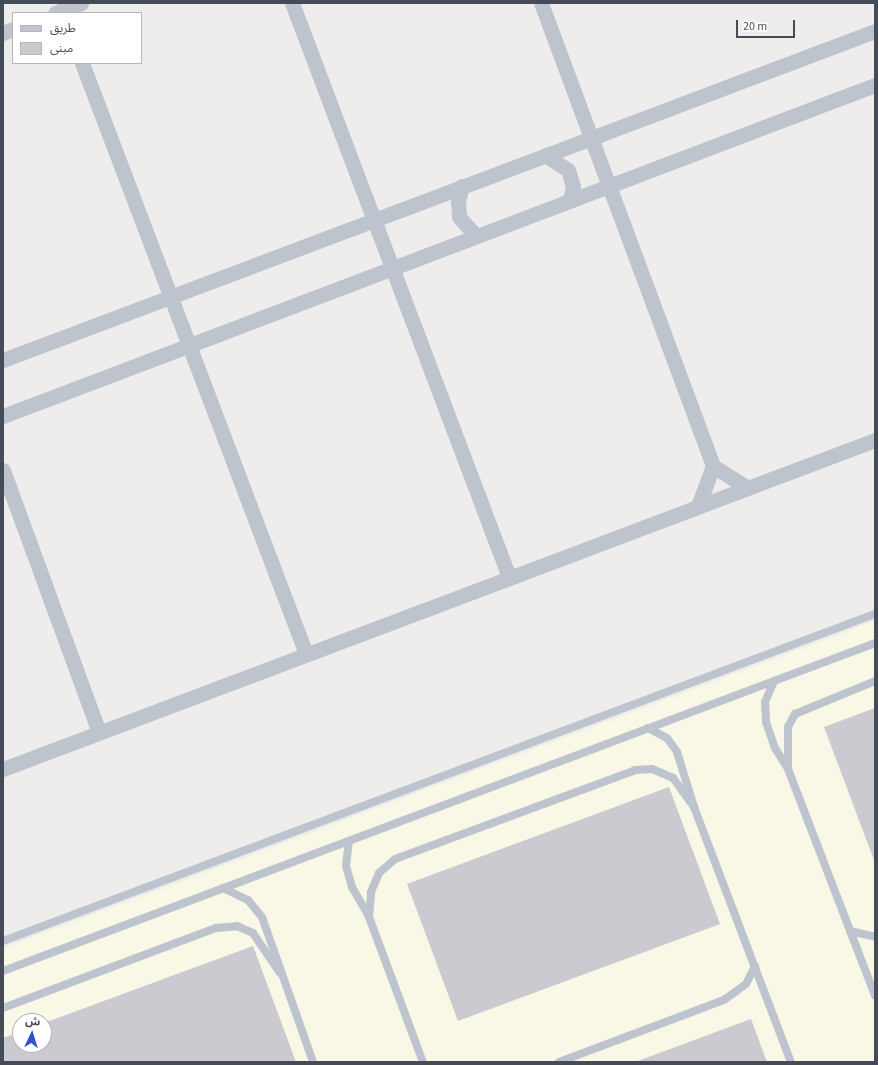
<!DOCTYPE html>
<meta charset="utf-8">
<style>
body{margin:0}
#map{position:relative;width:878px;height:1065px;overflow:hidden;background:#efedec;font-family:"Source Sans 3","Noto Sans Arabic",sans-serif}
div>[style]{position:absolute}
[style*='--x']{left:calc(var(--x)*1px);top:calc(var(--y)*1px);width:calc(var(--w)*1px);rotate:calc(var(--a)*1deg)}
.commercial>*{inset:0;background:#f9f7e6}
.building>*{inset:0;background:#cacad0}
.service>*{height:8px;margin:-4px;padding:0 4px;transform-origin:4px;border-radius:4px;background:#bec4cd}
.minor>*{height:15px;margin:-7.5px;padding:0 7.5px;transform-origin:7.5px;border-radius:7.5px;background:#bec4cd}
span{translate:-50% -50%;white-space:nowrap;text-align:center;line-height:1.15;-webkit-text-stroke:3px #fff;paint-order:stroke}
.frame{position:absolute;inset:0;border:4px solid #464c57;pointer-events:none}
.legend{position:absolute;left:12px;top:12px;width:130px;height:52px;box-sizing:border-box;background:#fff;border:1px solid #b5b7bc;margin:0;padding:5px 7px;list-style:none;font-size:12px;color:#464c57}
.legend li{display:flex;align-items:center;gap:8px;height:20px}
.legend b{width:20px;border:1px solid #b5b7bc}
.north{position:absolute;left:12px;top:1013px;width:40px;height:40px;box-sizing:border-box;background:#fff;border:1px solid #b5b7bc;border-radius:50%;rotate:4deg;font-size:11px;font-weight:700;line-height:16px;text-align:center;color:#464c57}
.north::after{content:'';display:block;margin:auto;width:14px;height:18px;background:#2c53c9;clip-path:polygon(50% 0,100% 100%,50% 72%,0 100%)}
.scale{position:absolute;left:736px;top:20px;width:59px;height:18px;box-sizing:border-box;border:2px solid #464c57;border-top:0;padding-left:5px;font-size:12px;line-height:14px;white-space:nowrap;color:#464c57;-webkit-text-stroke:3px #fff;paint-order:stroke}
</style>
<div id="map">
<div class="commercial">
<i style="clip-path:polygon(evenodd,875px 621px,875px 1062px,3px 1062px,3px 948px,875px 621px,20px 1021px,44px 1021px,44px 1045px,20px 1045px,20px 1021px)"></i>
</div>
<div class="building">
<i style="clip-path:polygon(875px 708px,875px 863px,824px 727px)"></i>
<i style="clip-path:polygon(669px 787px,720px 924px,458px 1021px,407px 884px)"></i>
<i style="clip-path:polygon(253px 946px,296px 1062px,3px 1062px,3px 1038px,20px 1032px,20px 1045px,44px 1045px,44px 1023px)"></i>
<i style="clip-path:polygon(751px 1019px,767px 1062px,635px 1062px)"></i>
</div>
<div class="service">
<i style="--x:774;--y:681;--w:23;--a:113"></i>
<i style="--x:765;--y:702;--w:20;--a:87"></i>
<i style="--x:766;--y:722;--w:28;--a:71"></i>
<i style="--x:775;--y:748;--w:25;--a:58"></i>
<i style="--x:788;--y:769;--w:243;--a:69"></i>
<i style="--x:648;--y:728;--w:21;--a:28"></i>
<i style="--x:667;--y:738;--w:17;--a:54"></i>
<i style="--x:677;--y:752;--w:58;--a:72.8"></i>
<i style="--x:694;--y:807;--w:273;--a:69.2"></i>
<i style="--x:788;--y:768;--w:41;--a:-90"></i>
<i style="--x:788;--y:727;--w:15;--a:-62"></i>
<i style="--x:795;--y:714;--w:87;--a:-22.4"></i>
<i style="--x:349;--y:841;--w:25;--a:97"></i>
<i style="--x:346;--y:866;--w:22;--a:74"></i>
<i style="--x:352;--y:887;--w:34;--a:60"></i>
<i style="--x:369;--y:917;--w:155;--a:69.6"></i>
<i style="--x:223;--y:888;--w:28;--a:26"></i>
<i style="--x:248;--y:900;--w:22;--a:51"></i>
<i style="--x:262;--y:917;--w:154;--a:70.6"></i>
<i style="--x:369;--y:917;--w:25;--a:-85"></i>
<i style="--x:371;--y:892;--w:21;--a:-67"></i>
<i style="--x:379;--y:873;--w:21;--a:-41"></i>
<i style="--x:395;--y:859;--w:256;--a:-20.3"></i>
<i style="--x:635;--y:770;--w:17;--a:-3"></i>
<i style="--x:652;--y:769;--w:23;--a:23"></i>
<i style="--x:673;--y:778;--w:36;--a:54"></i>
<i style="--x:850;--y:931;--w:26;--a:13"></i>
<i style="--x:3;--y:941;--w:931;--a:-20.56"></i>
<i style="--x:3;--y:971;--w:932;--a:-20.61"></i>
<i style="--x:3;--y:1008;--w:228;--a:-20.6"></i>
<i style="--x:216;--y:928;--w:21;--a:-5"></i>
<i style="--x:237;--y:926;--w:17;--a:24"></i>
<i style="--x:253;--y:933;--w:48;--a:56"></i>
<i style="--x:559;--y:1062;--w:176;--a:-20.6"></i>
<i style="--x:724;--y:1000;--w:27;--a:-36"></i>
<i style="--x:746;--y:984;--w:20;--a:-63"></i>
</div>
<div class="minor">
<i style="--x:292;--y:3;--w:614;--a:69.29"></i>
<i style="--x:541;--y:3;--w:494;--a:69.6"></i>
<i style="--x:713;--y:466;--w:41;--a:32.2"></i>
<i style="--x:55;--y:13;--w:28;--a:-21"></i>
<i style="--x:3;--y:33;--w:11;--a:-22"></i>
<i style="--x:82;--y:63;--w:632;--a:69.24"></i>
<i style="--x:545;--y:155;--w:27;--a:33"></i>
<i style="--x:568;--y:170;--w:17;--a:73"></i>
<i style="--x:573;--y:186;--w:14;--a:102"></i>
<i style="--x:462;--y:186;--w:16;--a:105"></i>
<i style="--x:458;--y:201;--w:16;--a:86"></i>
<i style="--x:459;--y:217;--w:25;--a:48"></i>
<i style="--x:3;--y:360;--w:932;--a:-20.67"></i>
<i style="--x:3;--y:416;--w:933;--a:-20.79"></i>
<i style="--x:3;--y:470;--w:279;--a:69.9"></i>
<i style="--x:698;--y:506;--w:43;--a:-69.4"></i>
<i style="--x:3;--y:769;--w:932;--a:-20.67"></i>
</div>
<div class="frame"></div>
<ul class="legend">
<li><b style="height:5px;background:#bec4cd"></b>طريق</li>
<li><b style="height:11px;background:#cacad0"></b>مبنى</li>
</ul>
<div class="north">ش</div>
<div class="scale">20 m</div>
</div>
